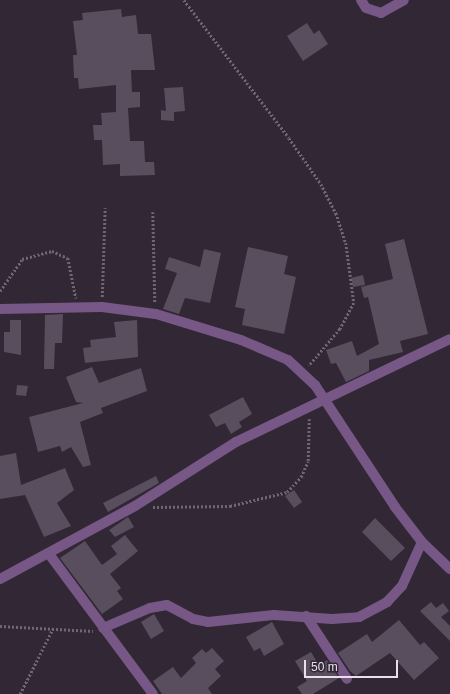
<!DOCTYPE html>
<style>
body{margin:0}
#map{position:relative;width:450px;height:694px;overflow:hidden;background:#312735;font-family:Arial,sans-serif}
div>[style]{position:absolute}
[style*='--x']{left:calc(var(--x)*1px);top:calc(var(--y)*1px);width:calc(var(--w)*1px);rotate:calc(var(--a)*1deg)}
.building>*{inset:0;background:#594e5e}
.path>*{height:2.5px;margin-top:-1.25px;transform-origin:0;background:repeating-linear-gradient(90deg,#706773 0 2px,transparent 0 4px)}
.minor>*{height:10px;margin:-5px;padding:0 5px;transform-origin:5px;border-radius:5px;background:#775785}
span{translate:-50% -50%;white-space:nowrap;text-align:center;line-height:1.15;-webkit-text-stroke:3px #312735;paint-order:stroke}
.scale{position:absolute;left:304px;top:660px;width:94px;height:18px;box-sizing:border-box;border:2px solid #e8e1eb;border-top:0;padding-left:5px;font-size:12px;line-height:14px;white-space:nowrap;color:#e8e1eb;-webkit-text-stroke:3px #312735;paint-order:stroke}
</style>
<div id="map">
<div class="building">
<i style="clip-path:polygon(121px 9px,122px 17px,136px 15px,138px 34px,151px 34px,155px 70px,131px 70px,132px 92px,140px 92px,140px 107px,128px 108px,130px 141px,144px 141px,145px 162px,154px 162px,155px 175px,120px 176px,120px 164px,103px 165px,102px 140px,94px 140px,93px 125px,102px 125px,101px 113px,116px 112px,116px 85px,79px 89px,78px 78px,74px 78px,73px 55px,77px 55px,73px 21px,83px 20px,82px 13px)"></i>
<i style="clip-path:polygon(307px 23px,314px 34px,319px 30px,328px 44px,303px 61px,287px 36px)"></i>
<i style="clip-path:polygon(183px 87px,185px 111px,174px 112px,174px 121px,161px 120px,161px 110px,166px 111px,164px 88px)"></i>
<i style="clip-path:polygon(404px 239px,428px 334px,400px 341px,403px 352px,369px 360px,369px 371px,346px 382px,336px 363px,331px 364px,326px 350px,352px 341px,357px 356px,379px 344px,368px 297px,364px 298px,361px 287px,393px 279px,385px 244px)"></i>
<i style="clip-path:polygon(248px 247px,288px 256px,284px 274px,296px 277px,284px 334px,242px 325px,245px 309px,235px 307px)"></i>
<i style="clip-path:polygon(204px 249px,221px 253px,210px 303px,185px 298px,179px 314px,163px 309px,177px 273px,165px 269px,169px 257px,200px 267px)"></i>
<i style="clip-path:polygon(363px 275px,365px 285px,353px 287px,351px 278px)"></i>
<i style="clip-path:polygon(63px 314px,62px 343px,55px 343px,54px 369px,44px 369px,45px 315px)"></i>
<i style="clip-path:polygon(10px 320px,21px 320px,21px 355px,4px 352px,4px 332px,10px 332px)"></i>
<i style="clip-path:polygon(137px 320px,138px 357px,85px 363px,83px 348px,91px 347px,90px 340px,116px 337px,114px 322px)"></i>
<i style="clip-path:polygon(92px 367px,99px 383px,141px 368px,147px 391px,101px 408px,103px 413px,80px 422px,91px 465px,83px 467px,71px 447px,62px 452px,60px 446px,38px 452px,29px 417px,83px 403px,76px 402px,66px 377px)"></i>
<i style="clip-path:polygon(17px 385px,28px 386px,26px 396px,16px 395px)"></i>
<i style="clip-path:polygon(243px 397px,252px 414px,239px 422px,242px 427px,231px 434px,225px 423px,216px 427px,209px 415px)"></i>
<i style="clip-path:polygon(16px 453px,21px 485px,65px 468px,74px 490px,57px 503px,71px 526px,44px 537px,25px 495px,0 499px,0 456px)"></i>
<i style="clip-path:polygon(156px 476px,159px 483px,108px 512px,103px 503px)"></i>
<i style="clip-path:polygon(294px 490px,302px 502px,294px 508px,285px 496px)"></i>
<i style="clip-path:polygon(128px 517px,134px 527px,115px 537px,109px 530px)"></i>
<i style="clip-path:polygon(375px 518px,405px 548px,391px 561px,362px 532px)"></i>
<i style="clip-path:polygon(125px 535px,138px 551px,110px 574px,121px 588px,117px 591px,123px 599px,102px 614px,60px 558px,85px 541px,102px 565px,117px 554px,111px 546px)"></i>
<i style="clip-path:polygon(431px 602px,436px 608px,443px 603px,449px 611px,441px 617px,450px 626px,450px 641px,420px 611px)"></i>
<i style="clip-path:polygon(154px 614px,164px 631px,151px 639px,141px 622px)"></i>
<i style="clip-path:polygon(399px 620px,420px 645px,424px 642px,439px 658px,414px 680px,390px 653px,356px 676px,350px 671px,338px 653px,367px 634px,372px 642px)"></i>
<i style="clip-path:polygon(272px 622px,284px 644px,264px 656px,260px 648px,254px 651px,246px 637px)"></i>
<i style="clip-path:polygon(212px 648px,224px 661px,215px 669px,221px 676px,208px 688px,212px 694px,162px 694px,153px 681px,173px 667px,181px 678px,196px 663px,192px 658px,202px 649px,206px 653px)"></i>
<i style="clip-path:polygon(311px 652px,319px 665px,327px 660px,339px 678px,313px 694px,302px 694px,297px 687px,307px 681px,295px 661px)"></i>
</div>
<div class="path">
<i style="--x:184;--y:0;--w:173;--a:52.7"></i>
<i style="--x:289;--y:138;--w:56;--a:55.2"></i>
<i style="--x:321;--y:184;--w:33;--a:63"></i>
<i style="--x:336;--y:213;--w:32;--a:72"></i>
<i style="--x:346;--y:243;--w:61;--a:82.4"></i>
<i style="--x:354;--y:303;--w:30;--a:118"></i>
<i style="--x:340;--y:329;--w:48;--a:130"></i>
<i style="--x:153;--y:212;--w:91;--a:88.7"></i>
<i style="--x:0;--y:291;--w:39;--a:-55"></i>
<i style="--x:22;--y:259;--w:31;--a:-15"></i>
<i style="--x:52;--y:251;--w:17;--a:24"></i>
<i style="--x:68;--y:258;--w:41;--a:78.7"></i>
<i style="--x:102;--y:297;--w:89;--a:-88.1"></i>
<i style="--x:153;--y:507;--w:77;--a:-0.7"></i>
<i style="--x:230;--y:506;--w:59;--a:-13.8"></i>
<i style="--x:287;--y:492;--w:21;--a:-47"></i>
<i style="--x:301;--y:477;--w:17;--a:-66"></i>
<i style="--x:308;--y:461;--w:42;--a:-88.6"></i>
<i style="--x:0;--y:626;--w:93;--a:3.1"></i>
<i style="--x:20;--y:694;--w:72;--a:-63.4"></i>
</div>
<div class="minor">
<i style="--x:361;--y:0;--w:9;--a:58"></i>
<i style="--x:366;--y:8;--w:16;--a:18"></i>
<i style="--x:381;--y:13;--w:26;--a:-29"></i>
<i style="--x:0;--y:309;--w:102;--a:-1.1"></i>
<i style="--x:102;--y:307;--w:54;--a:7.4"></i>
<i style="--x:156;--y:314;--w:89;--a:17"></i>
<i style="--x:241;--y:340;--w:51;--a:23.1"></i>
<i style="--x:288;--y:360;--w:37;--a:43"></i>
<i style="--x:315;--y:385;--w:146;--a:56.7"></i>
<i style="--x:395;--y:507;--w:44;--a:52.4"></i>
<i style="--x:422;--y:542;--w:39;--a:44"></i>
<i style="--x:49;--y:554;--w:174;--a:53.4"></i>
<i style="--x:0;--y:579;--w:153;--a:-28.4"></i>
<i style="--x:135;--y:506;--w:120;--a:-32.4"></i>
<i style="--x:236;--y:442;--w:237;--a:-25.7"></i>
<i style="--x:306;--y:616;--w:75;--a:56.9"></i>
<i style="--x:103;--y:628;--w:51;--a:-23.1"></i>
<i style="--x:150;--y:608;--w:17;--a:-10"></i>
<i style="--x:167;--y:605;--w:30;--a:28"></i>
<i style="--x:193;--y:619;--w:15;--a:11"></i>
<i style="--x:208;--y:622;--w:66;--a:-6.1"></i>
<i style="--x:274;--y:615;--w:58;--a:3.9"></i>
<i style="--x:332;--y:619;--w:27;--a:-4"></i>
<i style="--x:359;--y:617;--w:32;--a:-28"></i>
<i style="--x:387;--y:602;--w:22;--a:-47"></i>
<i style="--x:402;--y:586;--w:48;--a:-65.6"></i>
</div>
<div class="scale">50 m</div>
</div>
